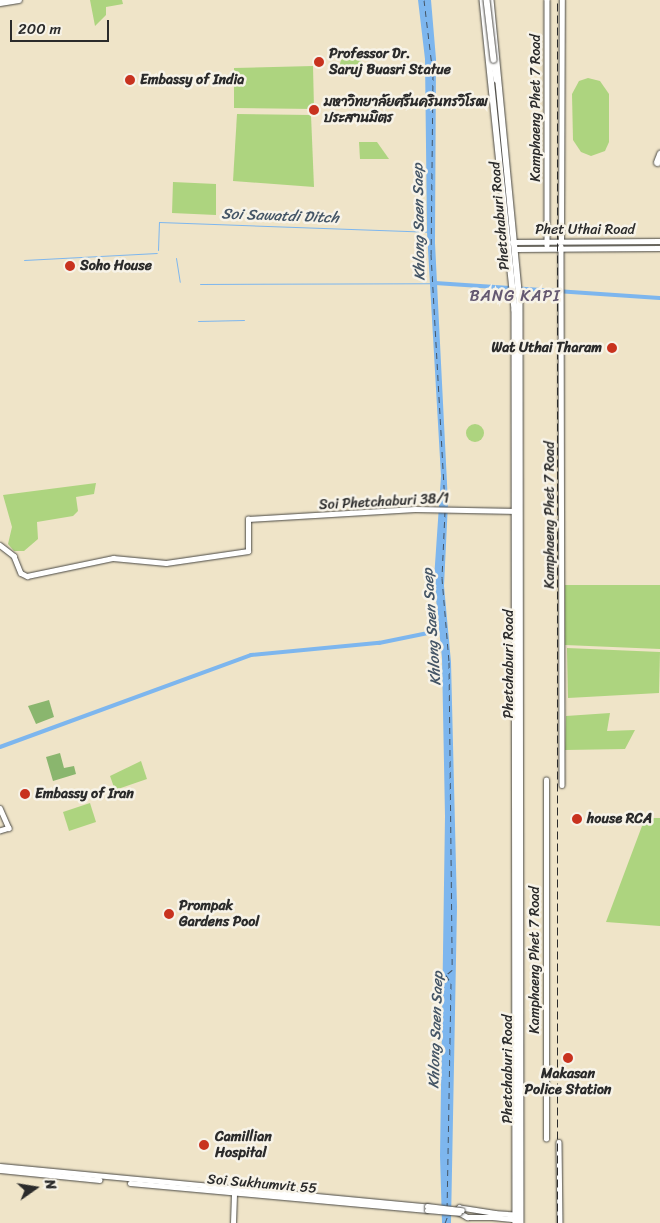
<!DOCTYPE html>
<meta charset="utf-8">
<style>
body{margin:0}
#map{position:relative;width:660px;height:1223px;overflow:hidden;background:#efe4c8;font-family:Sriracha,"Playpen Sans Thai",sans-serif}
div>[style]{position:absolute}
[style*='--x']{left:calc(var(--x)*1px);top:calc(var(--y)*1px);width:calc(var(--w)*1px);rotate:calc(var(--a)*1deg)}
.green>*{inset:0;background:#add47f}
.round{border-radius:50%}
.forest>*{inset:0;background:#8ab66e}
.water>*{inset:0;background:#7db6ee}
.stream>*{height:1px;margin:-0.5px;padding:0 0.5px;transform-origin:0.5px;border-radius:0.5px;background:#7db6ee}
.canal>*{height:4px;margin:-2px;padding:0 2px;transform-origin:2px;border-radius:2px;background:#7db6ee}
.ferry>*{height:1px;margin-top:-0.5px;transform-origin:0;background:repeating-linear-gradient(90deg,#456 0 6px,transparent 0 11px)}
.roads{filter:drop-shadow(0 0 1px #484743) drop-shadow(0 0 1px #484743)}
.tertiary>*{height:4.5px;margin:-2.25px;padding:0 2.25px;transform-origin:2.25px;border-radius:2.25px;background:#fff}
.secondary>*{height:5px;margin:-2.5px;padding:0 2.5px;transform-origin:2.5px;border-radius:2.5px;background:#fff}
.primary>*{height:5.5px;margin:-2.75px;padding:0 2.75px;transform-origin:2.75px;border-radius:2.75px;background:#fff}
.motorway>*{height:7px;margin:-3.5px;padding:0 3.5px;transform-origin:3.5px;border-radius:3.5px;background:#fff}
.rail>*{height:1px;margin-top:-0.5px;transform-origin:0;background:repeating-linear-gradient(90deg,#2b2b2b 0 8px,transparent 0 12px)}
.bridges{filter:drop-shadow(0 0 1px #484743) drop-shadow(0 0 1px #484743)}
.secondary-bridge>*{height:5px;margin:-2.5px;padding:0 2.5px;transform-origin:2.5px;border-radius:2.5px;background:#fff}
.primary-bridge>*{height:5.5px;margin:-2.75px;padding:0 2.75px;transform-origin:2.75px;border-radius:2.75px;background:#fff}
.dots>*{width:14px;height:14px;translate:-50% -50%;box-sizing:border-box;border:2px solid #f7f3e8;border-radius:50%}
span{translate:-50% -50%;white-space:nowrap;text-align:center;line-height:1.15;-webkit-text-stroke:5px #f7f3e8;paint-order:stroke}
.poi-label{font-size:14px;color:#2b2b2b;font-weight:700}
.left{translate:0 -50%;text-align:left}
.right{translate:-100% -50%;text-align:right}
.street-label{font-size:14px;color:#2b2b2b}
.water-label{font-size:15px;color:#456;font-style:italic}
.quarter-label{font-size:16px;color:#645870;letter-spacing:1px}
.north{position:absolute;left:10px;top:1163px;width:50px;height:50px;-webkit-text-stroke:4px #f7f3e8;paint-order:stroke;rotate:77deg;font-size:14px;font-weight:700;line-height:20px;text-align:center;color:#2b2b2b}
.north::after{content:'';display:block;margin:auto;width:18px;height:22px;background:#2b2b2b;clip-path:polygon(50% 0,100% 100%,50% 72%,0 100%)}
.scale{position:absolute;left:10px;top:20px;width:99px;height:22px;box-sizing:border-box;border:2px solid #2b2b2b;border-top:0;padding-left:6px;font-size:15px;line-height:18px;white-space:nowrap;color:#2b2b2b;-webkit-text-stroke:4px #f7f3e8;paint-order:stroke}
</style>
<div id="map">
<div class="green">
<i style="clip-path:polygon(90px 0,122px 0,123px 4px,106px 7px,106px 15px,95px 26px)"></i>
<i class="round" style="left:340px;top:54px;width:22px;height:22px"></i>
<i style="clip-path:polygon(313px 66px,314px 109px,234px 108px,234px 68px)"></i>
<i style="clip-path:polygon(588px 78px,600px 81px,609px 94px,609px 142px,605px 151px,591px 156px,581px 152px,573px 140px,572px 94px,579px 81px)"></i>
<i style="clip-path:polygon(237px 114px,311px 115px,314px 187px,233px 181px)"></i>
<i style="clip-path:polygon(359px 142px,377px 142px,389px 159px,360px 159px)"></i>
<i style="clip-path:polygon(173px 182px,216px 184px,216px 215px,172px 213px)"></i>
<i class="round" style="left:466px;top:424px;width:18px;height:18px"></i>
<i style="clip-path:polygon(96px 483px,94px 494px,76px 497px,78px 511px,73px 516px,37px 522px,38px 539px,24px 551px,14px 551px,8px 544px,12px 527px,3px 495px)"></i>
<i style="clip-path:polygon(565px 585px,660px 585px,660px 649px,565px 645px)"></i>
<i style="clip-path:polygon(567px 648px,660px 652px,659px 693px,568px 698px)"></i>
<i style="clip-path:polygon(610px 713px,607px 731px,635px 730px,625px 749px,565px 750px,566px 716px)"></i>
<i style="clip-path:polygon(141px 761px,147px 779px,115px 790px,110px 776px)"></i>
<i style="clip-path:polygon(90px 803px,96px 822px,69px 831px,63px 812px)"></i>
<i style="clip-path:polygon(645px 818px,660px 818px,660px 926px,606px 922px)"></i>
</div>
<div class="forest">
<i style="clip-path:polygon(49px 700px,54px 717px,36px 724px,28px 706px)"></i>
<i style="clip-path:polygon(60px 753px,64px 768px,74px 766px,76px 774px,53px 781px,46px 757px)"></i>
</div>
<div class="water">
<i style="clip-path:polygon(418px 0,431px 0,436px 59px,435px 243px,448px 503px,444px 586px,451px 662px,457px 907px,451px 1223px,442px 1223px,440px 1156px,445px 816px,442px 658px,434px 579px,441px 476px,427px 232px,425px 59px)"></i>
</div>
<div class="stream">
<i style="--x:158;--y:250;--w:28;--a:-88"></i>
<i style="--x:159;--y:222;--w:269;--a:2.1"></i>
<i style="--x:176;--y:258;--w:24;--a:81"></i>
<i style="--x:24;--y:260;--w:133;--a:-3"></i>
<i style="--x:200;--y:284;--w:231;--a:-0.2"></i>
<i style="--x:198;--y:321;--w:46;--a:-1.2"></i>
</div>
<div class="canal">
<i style="--x:435;--y:283;--w:225;--a:3.8"></i>
<i style="--x:0;--y:747;--w:267;--a:-20.1"></i>
<i style="--x:251;--y:655;--w:129;--a:-5.4"></i>
<i style="--x:379;--y:643;--w:65;--a:-11.5"></i>
</div>
<div class="ferry">
<i style="--x:424;--y:0;--w:75;--a:83.1"></i>
<i style="--x:433;--y:74;--w:180;--a:90.6"></i>
<i style="--x:431;--y:254;--w:253;--a:86.8"></i>
<i style="--x:445;--y:511;--w:67;--a:92.6"></i>
<i style="--x:442;--y:578;--w:84;--a:85.2"></i>
<i style="--x:449;--y:662;--w:308;--a:89.4"></i>
<i style="--x:452;--y:970;--w:8;--a:140"></i>
<i style="--x:446;--y:975;--w:9;--a:58"></i>
<i style="--x:451;--y:983;--w:223;--a:91"></i>
<i style="--x:445;--y:1223;--w:9;--a:-69"></i>
</div>
<div class="roads">
<div class="tertiary">
<i style="--x:547;--y:0;--w:245;--a:90"></i>
<i style="--x:561;--y:240;--w:240;--a:-89.8"></i>
<i style="--x:561;--y:246;--w:539;--a:89.89"></i>
<i style="--x:0;--y:545;--w:18;--a:38"></i>
<i style="--x:14;--y:556;--w:18;--a:68"></i>
<i style="--x:21;--y:573;--w:7;--a:27"></i>
<i style="--x:27;--y:576;--w:88;--a:-11.8"></i>
<i style="--x:113;--y:558;--w:53;--a:5.4"></i>
<i style="--x:166;--y:563;--w:83;--a:-8.3"></i>
<i style="--x:248;--y:551;--w:32;--a:-90"></i>
<i style="--x:248;--y:519;--w:167;--a:-3.4"></i>
<i style="--x:415;--y:509;--w:102;--a:1.1"></i>
<i style="--x:0;--y:808;--w:22;--a:66"></i>
<i style="--x:9;--y:828;--w:9;--a:162"></i>
<i style="--x:546;--y:1139;--w:359;--a:-90"></i>
<i style="--x:559;--y:1142;--w:81;--a:89.3"></i>
<i style="--x:233;--y:1223;--w:30;--a:-88"></i>
</div>
<div class="secondary">
<i style="--x:512;--y:242;--w:148;--a:-0.4"></i>
<i style="--x:515;--y:249;--w:145;--a:-0.4"></i>
<i style="--x:0;--y:1166;--w:429;--a:5.4"></i>
<i style="--x:0;--y:1170;--w:100;--a:5.8"></i>
<i style="--x:130;--y:1183;--w:298;--a:5.2"></i>
<i style="--x:493;--y:1213;--w:26;--a:4"></i>
<i style="--x:495;--y:1213;--w:36;--a:-171"></i>
<i style="--x:459;--y:1207;--w:5;--a:127"></i>
<i style="--x:456;--y:1211;--w:13;--a:29"></i>
<i style="--x:467;--y:1217;--w:28;--a:0"></i>
<i style="--x:492;--y:1217;--w:27;--a:6"></i>
</div>
<div class="primary">
<i style="--x:483;--y:0;--w:312;--a:84.1"></i>
<i style="--x:515;--y:310;--w:913;--a:89.94"></i>
<i style="--x:491;--y:0;--w:302;--a:84.5"></i>
<i style="--x:520;--y:301;--w:922;--a:89.94"></i>
<i style="--x:0;--y:3;--w:19;--a:-9"></i>
<i style="--x:494;--y:60;--w:20;--a:81"></i>
</div>
<div class="motorway">
<i style="--x:657;--y:162;--w:9;--a:-69"></i>
</div>
</div>
<div class="rail">
<i style="--x:558;--y:1223;--w:1223;--a:-90"></i>
</div>
<div class="bridges">
<div class="secondary-bridge">
<i style="--x:427;--y:1206;--w:35;--a:7"></i>
<i style="--x:427;--y:1210;--w:32;--a:5"></i>
</div>
<div class="primary-bridge">
<i style="--x:487;--y:0;--w:60;--a:83.3"></i>
</div>
</div>
<div class="dots">
<i style="left:319px;top:62px;background:#c8321e"></i>
<i style="left:130px;top:80px;background:#c8321e"></i>
<i style="left:314px;top:110px;background:#c8321e"></i>
<i style="left:70px;top:266px;background:#c8321e"></i>
<i style="left:612px;top:348px;background:#c8321e"></i>
<i style="left:25px;top:794px;background:#c8321e"></i>
<i style="left:577px;top:819px;background:#c8321e"></i>
<i style="left:169px;top:914px;background:#c8321e"></i>
<i style="left:568px;top:1058px;background:#c8321e"></i>
<i style="left:204px;top:1145px;background:#c8321e"></i>
</div>
<div class="poi-label">
<span class="left" style="left:329px;top:62px">Professor Dr.<br>Saruj Buasri Statue</span>
<span class="left" style="left:140px;top:80px">Embassy of India</span>
<span class="left" style="left:324px;top:110px">มหาวิทยาลัยศรีนครินทรวิโรฒ<br>ประสานมิตร</span>
<span class="left" style="left:80px;top:266px">Soho House</span>
<span class="right" style="left:602px;top:348px">Wat Uthai Tharam</span>
<span class="left" style="left:35px;top:794px">Embassy of Iran</span>
<span class="left" style="left:587px;top:819px">house RCA</span>
<span class="left" style="left:179px;top:914px">Prompak<br>Gardens Pool</span>
<span style="left:568px;top:1082px">Makasan<br>Police Station</span>
<span class="left" style="left:215px;top:1145px">Camillian<br>Hospital</span>
</div>
<div class="street-label">
<span style="left:536px;top:108px;rotate:-90deg">Kamphaeng Phet 7 Road</span>
<span style="left:500px;top:216px;rotate:-95deg">Phetchaburi Road</span>
<span style="left:585px;top:230px">Phet Uthai Road</span>
<span style="left:384px;top:502px;rotate:-3deg">Soi Phetchaburi 38/1</span>
<span style="left:550px;top:515px;rotate:-90deg">Kamphaeng Phet 7 Road</span>
<span style="left:509px;top:664px;rotate:-90deg">Phetchaburi Road</span>
<span style="left:535px;top:960px;rotate:-90deg">Kamphaeng Phet 7 Road</span>
<span style="left:508px;top:1069px;rotate:-90deg">Phetchaburi Road</span>
<span style="left:262px;top:1184px;rotate:5deg">Soi Sukhumvit 55</span>
</div>
<div class="water-label">
<span style="left:280px;top:216px;rotate:2deg">Soi Sawatdi Ditch</span>
<span style="left:419px;top:222px;rotate:-91deg">Khlong Saen Saep</span>
<span style="left:432px;top:627px;rotate:-94deg">Khlong Saen Saep</span>
<span style="left:436px;top:1030px;rotate:-88deg">Khlong Saen Saep</span>
</div>
<div class="quarter-label">
<span style="left:515px;top:296px">BANG KAPI</span>
</div>
<div class="north">N</div>
<div class="scale">200 m</div>
</div>
